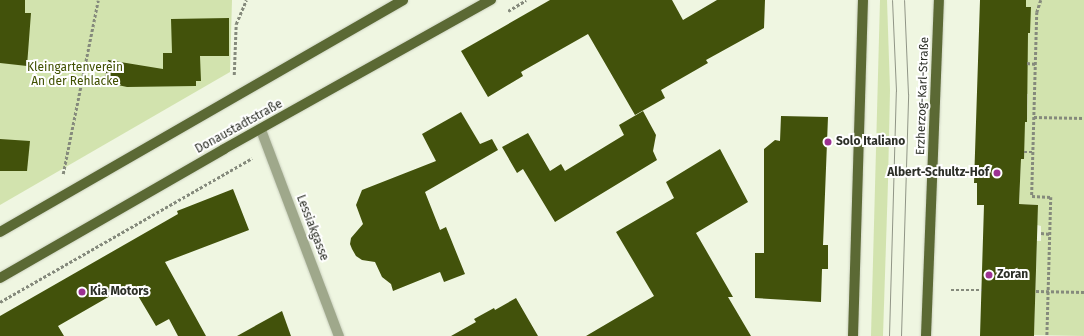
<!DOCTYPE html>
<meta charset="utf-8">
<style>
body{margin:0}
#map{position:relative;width:1084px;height:336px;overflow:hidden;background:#eff6e1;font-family:"Fira Sans",sans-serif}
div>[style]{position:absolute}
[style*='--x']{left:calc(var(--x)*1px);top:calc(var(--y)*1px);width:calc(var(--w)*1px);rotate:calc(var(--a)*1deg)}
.green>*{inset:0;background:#d2e3ae}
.building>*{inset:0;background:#42520b}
.path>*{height:2.5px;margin-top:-1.25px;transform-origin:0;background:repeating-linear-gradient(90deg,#858a7c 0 3px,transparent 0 5px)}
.roads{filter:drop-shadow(0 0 1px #ccd2c0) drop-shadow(0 0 1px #ccd2c0)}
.street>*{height:10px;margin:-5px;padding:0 5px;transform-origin:5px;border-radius:5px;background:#9fa88b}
.primary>*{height:10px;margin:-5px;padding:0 5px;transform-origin:5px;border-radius:5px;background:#5b6934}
.tram>*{height:1px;margin:-0.5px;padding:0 0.5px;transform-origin:0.5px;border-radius:0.5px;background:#909586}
.dots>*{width:11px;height:11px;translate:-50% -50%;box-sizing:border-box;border:2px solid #fff;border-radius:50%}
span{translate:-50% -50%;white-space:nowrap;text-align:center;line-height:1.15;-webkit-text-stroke:4px #fff;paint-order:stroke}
.park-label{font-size:12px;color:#405000}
.street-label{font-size:12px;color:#2c2f27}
.poi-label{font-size:12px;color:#2c2f27;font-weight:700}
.left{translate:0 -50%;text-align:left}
.right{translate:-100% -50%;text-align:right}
</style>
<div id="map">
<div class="green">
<i style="clip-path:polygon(0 0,232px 0,230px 72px,0 205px)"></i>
<i style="clip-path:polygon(880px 0,887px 0,890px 90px,888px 182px,883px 336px,871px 336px)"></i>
<i style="clip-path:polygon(1026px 0,1084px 0,1084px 336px,1034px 335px,1037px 241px,1041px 241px,1041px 226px,1037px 225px,1038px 205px,1019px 204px,1021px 159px,1024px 159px,1024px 145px,1021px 145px,1022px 122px,1027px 122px,1028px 94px,1023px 93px,1024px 55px,1031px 7px,1026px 7px)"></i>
</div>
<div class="building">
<i style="clip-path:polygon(0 0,25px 0,25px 13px,31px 13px,27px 66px,0 63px)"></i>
<i style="clip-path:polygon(550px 0,672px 0,683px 20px,717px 0,765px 0,764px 28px,706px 60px,708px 63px,661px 90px,665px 98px,635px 115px,588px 34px,521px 72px,523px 76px,488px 97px,461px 51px)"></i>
<i style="clip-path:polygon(980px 0,1026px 0,1026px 7px,1031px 7px,1030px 33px,1028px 33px,1027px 122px,1025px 122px,1024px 159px,1021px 159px,1019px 204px,1038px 205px,1034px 336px,980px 336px,984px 205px,977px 205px,977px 183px,974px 183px)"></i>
<i style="clip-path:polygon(229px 18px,229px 56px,200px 56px,201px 81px,196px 81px,196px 86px,127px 87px,104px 82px,108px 60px,163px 69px,163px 53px,172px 53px,171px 19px)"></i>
<i style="clip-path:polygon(643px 111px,656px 135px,653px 151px,657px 160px,555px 222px,523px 169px,517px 173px,502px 147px,528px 133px,550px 171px,561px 164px,565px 171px,624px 135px,619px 125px)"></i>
<i style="clip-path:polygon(461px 112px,480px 144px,492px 139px,498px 150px,425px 192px,440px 230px,446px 227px,465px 274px,444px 282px,440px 272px,393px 291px,391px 284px,382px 277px,375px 262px,362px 260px,356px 256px,352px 249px,350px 244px,351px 238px,363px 224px,356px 205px,362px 190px,436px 161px,422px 134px)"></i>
<i style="clip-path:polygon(781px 116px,828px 117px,823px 245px,828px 245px,828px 269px,822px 269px,821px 302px,755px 298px,755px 253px,764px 253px,764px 149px,775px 140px,780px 141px)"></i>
<i style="clip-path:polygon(0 139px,30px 141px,27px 171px,0 171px)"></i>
<i style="clip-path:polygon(720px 149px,748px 202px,696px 233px,733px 297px,728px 297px,751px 336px,586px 336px,654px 296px,616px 232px,674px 198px,666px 182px)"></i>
<i style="clip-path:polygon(233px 189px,249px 230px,165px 262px,206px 336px,178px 336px,169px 319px,156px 326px,131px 284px,58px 326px,64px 336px,0 336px,0 316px,178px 214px,177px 211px)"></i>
<i style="clip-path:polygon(516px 298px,538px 336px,451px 336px,476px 322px,474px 319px,494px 308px,495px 310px)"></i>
<i style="clip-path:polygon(282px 311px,291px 336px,237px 336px)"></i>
</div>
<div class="path">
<i style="--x:1041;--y:0;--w:13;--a:108"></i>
<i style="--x:1037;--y:12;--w:184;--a:91.6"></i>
<i style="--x:1032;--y:196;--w:19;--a:3"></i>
<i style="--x:1051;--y:197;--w:139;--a:91.6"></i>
<i style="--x:508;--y:11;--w:21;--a:-31"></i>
<i style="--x:1027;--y:63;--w:9;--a:6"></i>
<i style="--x:234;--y:75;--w:51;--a:-87.8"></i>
<i style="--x:236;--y:24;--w:26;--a:-67"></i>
<i style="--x:1034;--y:117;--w:50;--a:1.1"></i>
<i style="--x:1024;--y:152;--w:9;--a:0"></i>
<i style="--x:63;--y:174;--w:177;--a:-78.6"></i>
<i style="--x:1041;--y:233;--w:9;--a:6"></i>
<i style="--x:951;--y:290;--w:31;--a:0"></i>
<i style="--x:1036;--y:291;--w:48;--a:1.2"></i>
<i style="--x:0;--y:302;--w:290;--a:-29.7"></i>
</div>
<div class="roads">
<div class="street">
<i style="--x:261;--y:130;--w:220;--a:69.3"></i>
</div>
<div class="primary">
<i style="--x:0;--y:232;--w:465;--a:-29.9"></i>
<i style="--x:0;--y:278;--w:258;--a:-29.9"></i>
<i style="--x:224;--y:149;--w:306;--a:-29.2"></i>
<i style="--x:853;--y:336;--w:336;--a:-88.3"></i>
<i style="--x:926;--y:336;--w:336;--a:-87.8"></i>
</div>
</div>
<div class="tram">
<i style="--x:889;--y:336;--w:245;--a:-88.4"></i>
<i style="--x:896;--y:91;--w:91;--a:-92.5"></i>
<i style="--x:901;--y:336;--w:242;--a:-88.3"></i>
<i style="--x:908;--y:94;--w:94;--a:-92.4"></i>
</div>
<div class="dots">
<i style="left:828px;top:142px;background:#9c3192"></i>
<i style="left:997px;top:173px;background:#9c3192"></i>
<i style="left:989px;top:275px;background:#9c3192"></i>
<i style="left:82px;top:292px;background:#9c3192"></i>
</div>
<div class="park-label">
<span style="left:75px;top:75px">Kleingartenverein<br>An der Rehlacke</span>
</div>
<div class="street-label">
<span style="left:923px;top:96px;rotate:-88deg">Erzherzog-Karl-Straße</span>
<span style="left:239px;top:127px;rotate:-29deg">Donaustadtstraße</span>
<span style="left:312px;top:228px;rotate:69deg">Lessiakgasse</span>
</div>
<div class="poi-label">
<span class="left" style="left:836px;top:142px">Solo Italiano</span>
<span class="right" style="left:989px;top:173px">Albert-Schultz-Hof</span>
<span class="left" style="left:997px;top:275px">Zoran</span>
<span class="left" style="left:90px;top:292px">Kia Motors</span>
</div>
</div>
